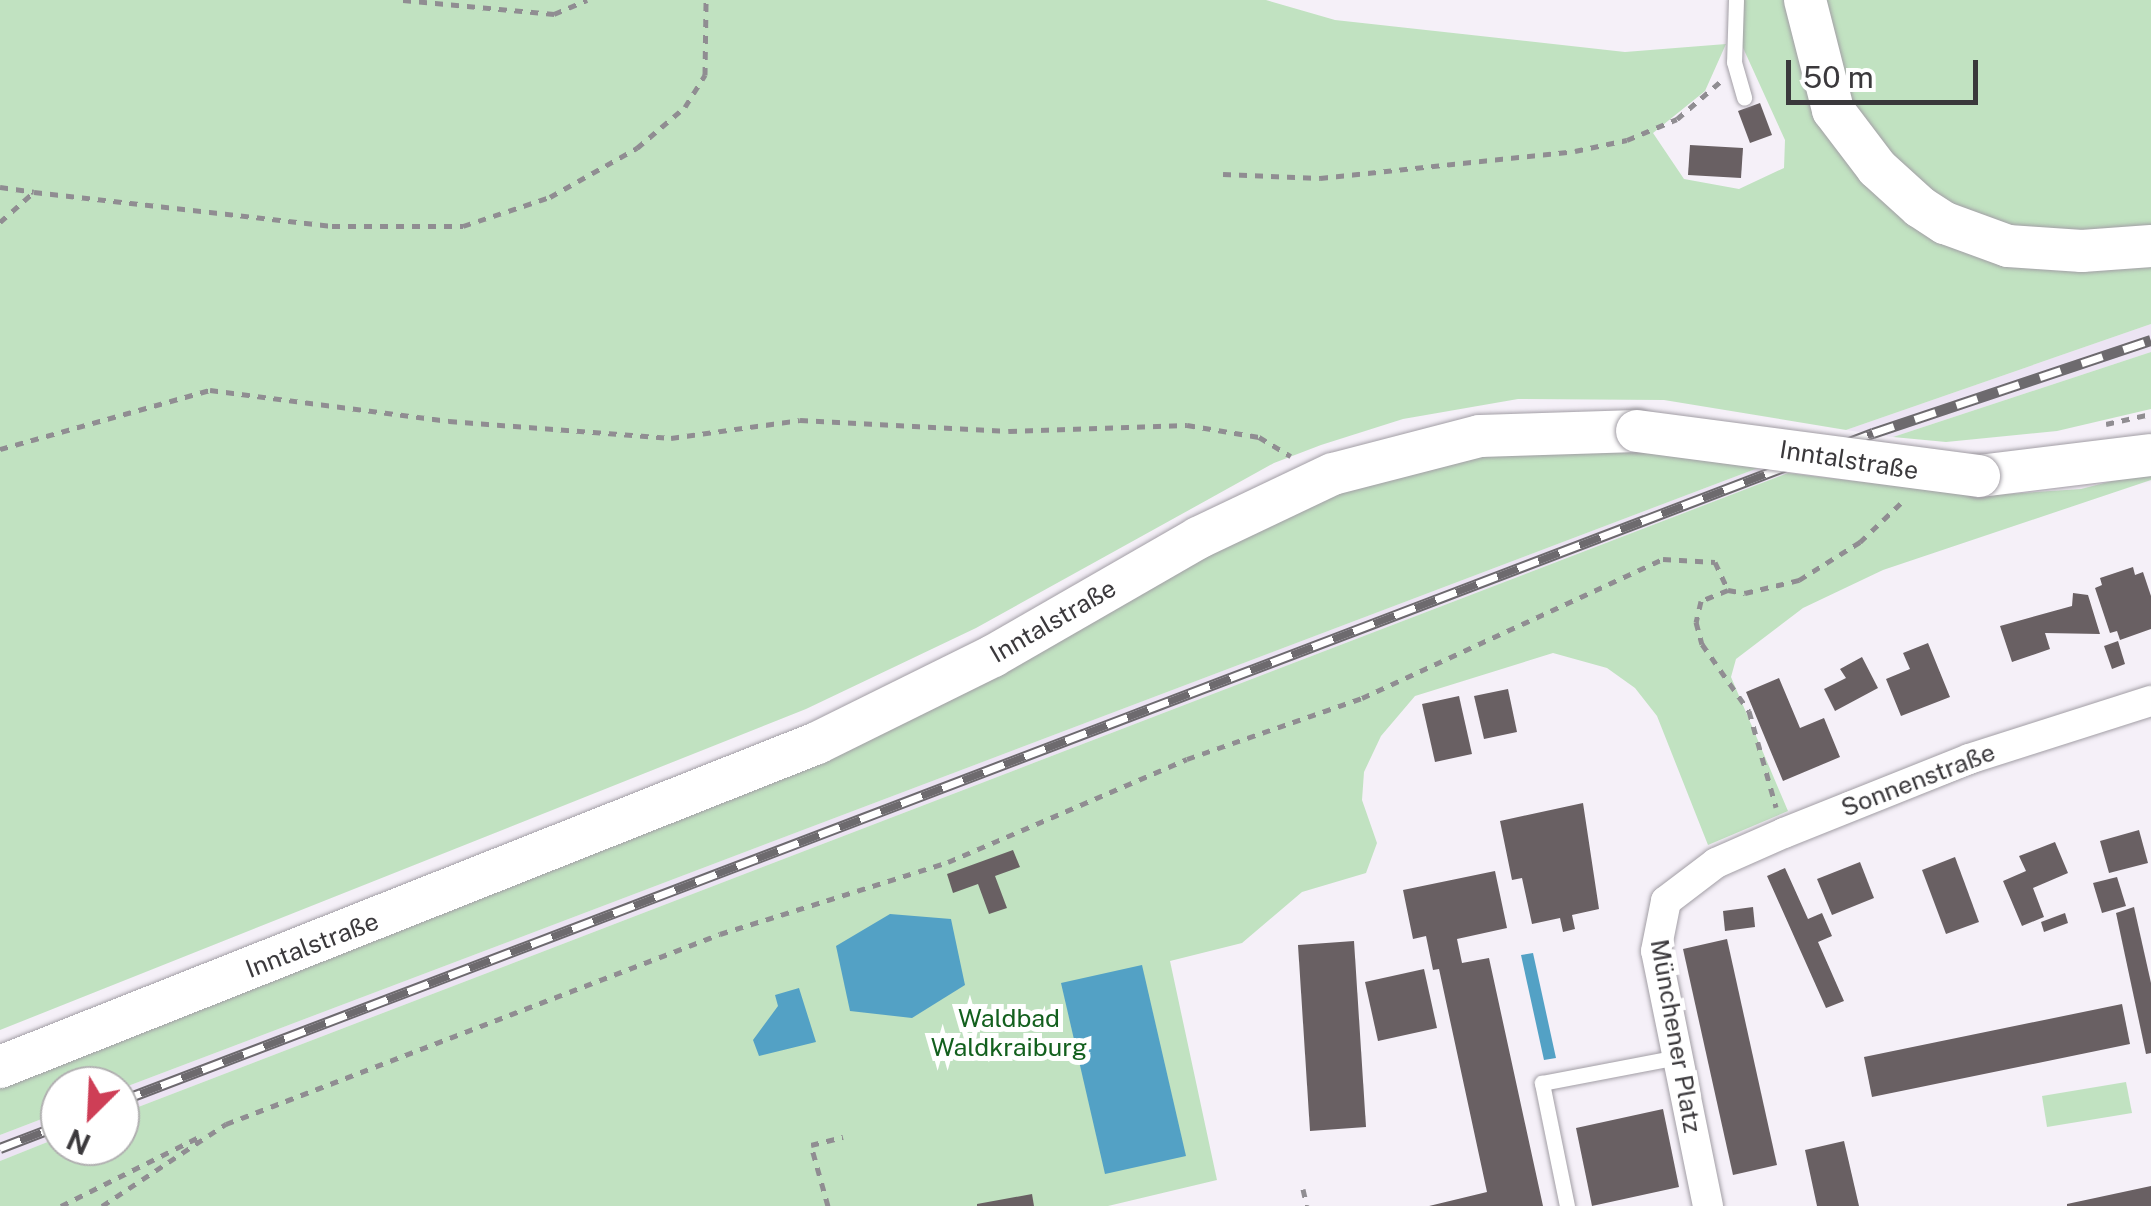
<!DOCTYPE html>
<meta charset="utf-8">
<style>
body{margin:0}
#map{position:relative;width:2151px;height:1206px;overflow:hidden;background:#f5f0f8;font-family:"Public Sans",sans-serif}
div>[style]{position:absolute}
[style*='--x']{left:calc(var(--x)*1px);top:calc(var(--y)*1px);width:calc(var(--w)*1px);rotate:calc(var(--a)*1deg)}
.built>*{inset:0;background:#ece4f3}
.green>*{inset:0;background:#c1e2c1}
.water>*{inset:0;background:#53a1c5}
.building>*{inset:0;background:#696063}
.path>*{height:5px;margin-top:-2.5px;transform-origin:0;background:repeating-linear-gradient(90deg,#908d92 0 8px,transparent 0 16px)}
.roads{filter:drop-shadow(0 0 2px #a29ea5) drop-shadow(0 0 2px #a29ea5)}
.lane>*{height:15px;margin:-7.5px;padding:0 7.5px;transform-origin:7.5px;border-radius:7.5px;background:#fff}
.street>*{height:30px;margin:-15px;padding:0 15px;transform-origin:15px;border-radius:15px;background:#fff}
.secondary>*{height:42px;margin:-21px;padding:0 21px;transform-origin:21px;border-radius:21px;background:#fff}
.rail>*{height:11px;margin-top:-5.5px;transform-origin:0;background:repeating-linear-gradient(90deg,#fff 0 22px,#6d6a6e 0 44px);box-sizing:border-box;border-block:2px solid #6d6a6e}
.bridges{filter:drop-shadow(0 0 2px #a29ea5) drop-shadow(0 0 2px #a29ea5)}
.secondary-bridge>*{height:42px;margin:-21px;padding:0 21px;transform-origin:21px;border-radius:21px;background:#fff}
span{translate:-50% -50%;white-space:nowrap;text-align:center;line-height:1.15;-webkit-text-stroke:10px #fff;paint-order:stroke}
.street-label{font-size:25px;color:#3b393c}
.park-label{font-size:25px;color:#13601e}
.north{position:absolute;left:40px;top:1066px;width:100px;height:100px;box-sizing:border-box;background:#fff;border:2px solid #b1b0b1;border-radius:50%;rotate:204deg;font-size:28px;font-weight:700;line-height:40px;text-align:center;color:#3b393c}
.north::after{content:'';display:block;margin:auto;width:35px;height:45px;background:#ce3e56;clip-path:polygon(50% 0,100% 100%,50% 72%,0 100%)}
.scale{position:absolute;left:1786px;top:60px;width:192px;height:45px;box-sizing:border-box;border:5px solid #3b393c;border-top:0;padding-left:12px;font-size:30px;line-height:35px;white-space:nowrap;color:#3b393c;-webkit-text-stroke:8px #fff;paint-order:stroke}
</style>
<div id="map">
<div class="built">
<i style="clip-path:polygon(2151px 324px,2151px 352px,1893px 437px,1846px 430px)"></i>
<i style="clip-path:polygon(1758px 468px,1788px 473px,120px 1114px,120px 1089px)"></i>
<i style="clip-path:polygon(60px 1112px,60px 1137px,0 1161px,0 1135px)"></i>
</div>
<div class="green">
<i style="clip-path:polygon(0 0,1266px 0,1335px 20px,1625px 52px,1726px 44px,1705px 91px,1653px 133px,1684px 179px,1739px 189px,1784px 168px,1785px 140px,1739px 39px,1742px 0,1790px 0,1896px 207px,2151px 260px,2151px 324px,1846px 430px,1664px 400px,1518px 399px,1403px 419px,1321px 445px,1274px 463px,976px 628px,806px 709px,0 1030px)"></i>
<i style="clip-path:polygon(1821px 0,2151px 0,2151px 231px,2002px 229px,1930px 194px,1856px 119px)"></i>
<i style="clip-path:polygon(2151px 352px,2151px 409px,2057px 431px,1946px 442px,1893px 437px)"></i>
<i style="clip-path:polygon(1624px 450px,1758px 468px,120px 1089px,60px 1086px,60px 1112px,0 1135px,0 1081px,1341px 489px,1483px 453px)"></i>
<i style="clip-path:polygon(2151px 471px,2151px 480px,1883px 570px,1803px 608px,1736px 659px,1731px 677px,1788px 811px,1708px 845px,1657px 716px,1635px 688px,1607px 668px,1553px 653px,1415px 696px,1381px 736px,1364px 772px,1362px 800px,1377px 843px,1366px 873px,1302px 892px,1242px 943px,1170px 961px,1217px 1180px,1108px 1206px,0 1206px,0 1161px,60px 1137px,60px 1146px,120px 1146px,120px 1114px,1788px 473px,1978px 496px,2081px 489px)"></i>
<i style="clip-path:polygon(2126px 1082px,2132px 1113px,2047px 1127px,2042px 1096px)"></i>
</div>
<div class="water">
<i style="clip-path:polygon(890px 914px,951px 919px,965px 985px,912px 1018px,850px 1011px,836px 946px)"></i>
<i style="clip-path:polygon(1533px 953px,1556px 1058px,1544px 1060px,1521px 955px)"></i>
<i style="clip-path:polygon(1142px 965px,1186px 1156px,1105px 1174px,1061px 983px)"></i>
<i style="clip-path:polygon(799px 988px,816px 1042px,759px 1056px,753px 1040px,778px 1006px,775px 995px)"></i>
</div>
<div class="building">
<i style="clip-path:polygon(1760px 103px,1772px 135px,1750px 143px,1738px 111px)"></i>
<i style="clip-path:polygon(1690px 145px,1743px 148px,1741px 178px,1688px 175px)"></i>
<i style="clip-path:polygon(2133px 567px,2135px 575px,2143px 572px,2151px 596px,2151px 629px,2120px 640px,2117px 631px,2110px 633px,2095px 588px,2102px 585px,2100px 578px)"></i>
<i style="clip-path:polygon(2073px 593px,2088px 595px,2100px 634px,2045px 633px,2050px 649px,2012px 662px,2000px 626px,2072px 606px)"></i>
<i style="clip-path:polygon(2118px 641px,2125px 664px,2112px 669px,2104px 646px)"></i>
<i style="clip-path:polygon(1928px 643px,1950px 697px,1901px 716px,1886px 679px,1910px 669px,1903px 653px)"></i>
<i style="clip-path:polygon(1862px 657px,1878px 688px,1835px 711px,1824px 689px,1846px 678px,1840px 669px)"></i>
<i style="clip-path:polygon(1779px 678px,1800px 728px,1824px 718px,1840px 757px,1783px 781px,1746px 692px)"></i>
<i style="clip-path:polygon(1508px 689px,1517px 732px,1484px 739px,1474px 696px)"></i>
<i style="clip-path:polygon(1459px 696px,1472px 754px,1435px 762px,1422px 704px)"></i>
<i style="clip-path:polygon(1583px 803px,1599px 909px,1572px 915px,1575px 929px,1563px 932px,1560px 918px,1532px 924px,1522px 878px,1512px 880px,1500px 821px)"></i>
<i style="clip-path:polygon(2139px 830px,2148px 863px,2109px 873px,2100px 841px)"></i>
<i style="clip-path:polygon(2055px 842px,2068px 873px,2033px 888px,2044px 917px,2022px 926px,2003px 881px,2026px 871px,2019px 856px)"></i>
<i style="clip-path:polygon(1013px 850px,1020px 867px,995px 876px,1007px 908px,989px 914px,978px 884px,953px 893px,947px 874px)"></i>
<i style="clip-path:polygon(1955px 857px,1979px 922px,1946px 934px,1922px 870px)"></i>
<i style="clip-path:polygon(1860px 862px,1874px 898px,1832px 915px,1817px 879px)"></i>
<i style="clip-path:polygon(1785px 868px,1808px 919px,1822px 913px,1832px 936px,1818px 942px,1844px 1001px,1826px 1008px,1767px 876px)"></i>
<i style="clip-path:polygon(1495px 871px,1507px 928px,1457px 939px,1462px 963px,1489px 958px,1543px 1206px,1429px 1206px,1487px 1192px,1439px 969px,1433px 970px,1426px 936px,1413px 939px,1403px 890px)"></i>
<i style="clip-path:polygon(2117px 877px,2126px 906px,2102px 913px,2093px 883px)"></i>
<i style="clip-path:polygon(1753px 907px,1755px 927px,1725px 931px,1723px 911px)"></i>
<i style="clip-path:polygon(2134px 907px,2151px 983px,2151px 1053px,2146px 1054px,2116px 913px)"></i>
<i style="clip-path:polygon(2065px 913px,2068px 923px,2044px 932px,2041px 922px)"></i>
<i style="clip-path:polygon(1727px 939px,1777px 1165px,1733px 1175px,1683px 949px)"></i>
<i style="clip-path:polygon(1354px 941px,1366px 1127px,1310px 1131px,1298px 945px)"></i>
<i style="clip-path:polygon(1424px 969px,1437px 1028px,1378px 1041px,1365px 982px)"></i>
<i style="clip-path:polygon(2122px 1004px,2130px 1044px,1872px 1097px,1864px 1057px)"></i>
<i style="clip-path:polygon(1663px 1109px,1679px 1187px,1592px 1206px,1576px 1128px)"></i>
<i style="clip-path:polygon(1844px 1141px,1859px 1206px,1817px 1206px,1805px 1150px)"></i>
<i style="clip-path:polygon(2151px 1186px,2151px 1206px,2067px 1206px,2067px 1204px)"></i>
<i style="clip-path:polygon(1032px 1194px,1034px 1206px,977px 1206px,977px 1204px)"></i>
</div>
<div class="path">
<i style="--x:403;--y:0;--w:152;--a:5.3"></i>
<i style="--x:554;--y:14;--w:36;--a:-23"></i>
<i style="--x:1223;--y:174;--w:97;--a:2.4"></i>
<i style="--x:1320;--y:178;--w:256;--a:-6"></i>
<i style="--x:1575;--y:151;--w:53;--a:-11.9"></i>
<i style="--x:1627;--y:140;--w:54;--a:-22.8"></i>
<i style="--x:1677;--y:119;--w:58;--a:-40.8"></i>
<i style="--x:0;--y:187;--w:34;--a:8"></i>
<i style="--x:0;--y:222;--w:45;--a:-41.4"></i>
<i style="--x:34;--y:192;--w:300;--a:6.5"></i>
<i style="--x:332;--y:226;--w:131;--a:0"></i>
<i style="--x:463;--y:226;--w:92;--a:-18.4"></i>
<i style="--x:550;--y:197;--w:100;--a:-29.4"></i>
<i style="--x:637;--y:148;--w:63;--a:-40.5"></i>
<i style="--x:685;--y:107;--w:38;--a:-58"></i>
<i style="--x:705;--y:75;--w:75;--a:-89.2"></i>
<i style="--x:2106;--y:424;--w:46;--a:-12.5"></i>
<i style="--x:0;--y:449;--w:218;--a:-15.7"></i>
<i style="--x:210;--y:390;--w:241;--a:7.4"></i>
<i style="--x:449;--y:421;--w:223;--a:4.4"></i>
<i style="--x:671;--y:438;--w:130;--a:-7.9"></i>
<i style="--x:800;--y:420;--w:209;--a:3"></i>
<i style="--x:1009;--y:431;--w:178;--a:-1.9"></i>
<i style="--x:1187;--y:425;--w:73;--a:9.5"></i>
<i style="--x:1259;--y:437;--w:37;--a:31"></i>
<i style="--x:1728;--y:590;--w:29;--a:158"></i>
<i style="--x:1701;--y:601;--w:22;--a:103"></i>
<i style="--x:1696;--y:622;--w:23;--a:75"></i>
<i style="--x:1702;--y:644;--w:82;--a:55"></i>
<i style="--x:1749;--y:711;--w:100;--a:74.3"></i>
<i style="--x:1303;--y:1189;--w:17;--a:77"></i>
<i style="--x:61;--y:1206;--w:157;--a:-26.6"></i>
<i style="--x:102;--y:1206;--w:149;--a:-33.5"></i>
<i style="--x:226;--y:1124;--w:529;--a:-21.04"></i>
<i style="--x:720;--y:934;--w:239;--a:-17.5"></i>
<i style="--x:948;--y:862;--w:260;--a:-23.3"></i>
<i style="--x:1187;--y:759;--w:185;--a:-19.2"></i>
<i style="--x:1362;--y:698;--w:332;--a:-24.8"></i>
<i style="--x:1663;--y:559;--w:52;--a:3.3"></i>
<i style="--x:1715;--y:562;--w:31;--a:65"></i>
<i style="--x:1728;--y:590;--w:17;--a:10"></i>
<i style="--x:1745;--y:593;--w:56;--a:-13.5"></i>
<i style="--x:1799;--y:580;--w:72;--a:-31.9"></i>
<i style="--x:1860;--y:542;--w:59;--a:-43.6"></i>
<i style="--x:828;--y:1206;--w:63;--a:-105.6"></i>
<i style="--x:811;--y:1145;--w:33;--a:-14"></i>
</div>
<div class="roads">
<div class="lane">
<i style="--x:1736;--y:0;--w:62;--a:91.8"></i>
<i style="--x:1734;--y:62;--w:37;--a:74"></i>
<i style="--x:1567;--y:1206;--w:126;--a:-101.5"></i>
<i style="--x:1542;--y:1083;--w:138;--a:-10.8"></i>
</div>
<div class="street">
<i style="--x:1708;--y:1206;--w:260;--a:-101.5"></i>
<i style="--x:1656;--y:951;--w:51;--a:-78.7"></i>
<i style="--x:1666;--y:901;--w:63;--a:-37.2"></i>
<i style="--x:1716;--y:863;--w:74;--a:-23.8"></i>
<i style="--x:1784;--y:833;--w:199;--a:-21.8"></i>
<i style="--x:1969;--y:759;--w:191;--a:-17.7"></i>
</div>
<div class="secondary">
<i style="--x:1805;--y:0;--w:114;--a:75.7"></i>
<i style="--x:1833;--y:110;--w:73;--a:52.8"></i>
<i style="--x:1877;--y:168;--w:58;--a:42.2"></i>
<i style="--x:1920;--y:207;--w:30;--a:33"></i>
<i style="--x:1945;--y:223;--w:67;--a:20.1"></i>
<i style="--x:2008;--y:246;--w:74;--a:3.9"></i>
<i style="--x:2082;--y:251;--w:69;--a:-4.1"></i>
<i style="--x:1979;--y:476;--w:173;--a:-7"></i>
<i style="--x:0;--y:1067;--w:879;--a:-21.63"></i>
<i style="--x:817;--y:743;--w:196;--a:-26.3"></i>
<i style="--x:993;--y:656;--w:237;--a:-29.9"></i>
<i style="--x:1198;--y:538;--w:149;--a:-25.4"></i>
<i style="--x:1333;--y:474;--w:152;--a:-14.5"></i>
<i style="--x:1480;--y:436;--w:157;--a:-1.8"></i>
</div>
</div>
<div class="rail">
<i style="--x:120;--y:1101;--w:1876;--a:-20.86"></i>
<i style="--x:1873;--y:433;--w:293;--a:-18.5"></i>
<i style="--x:0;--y:1148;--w:64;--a:-21"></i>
</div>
<div class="bridges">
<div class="secondary-bridge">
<i style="--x:1637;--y:431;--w:345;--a:7.5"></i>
</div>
</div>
<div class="street-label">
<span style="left:1849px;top:460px;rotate:9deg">Inntalstraße</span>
<span style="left:1053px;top:621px;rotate:-30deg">Inntalstraße</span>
<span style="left:1918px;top:780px;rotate:-21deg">Sonnenstraße</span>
<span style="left:312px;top:945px;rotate:-21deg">Inntalstraße</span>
<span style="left:1676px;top:1036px;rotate:80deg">Münchener Platz</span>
</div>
<div class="park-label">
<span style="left:1009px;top:1033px">Waldbad<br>Waldkraiburg</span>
</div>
<div class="north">N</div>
<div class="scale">50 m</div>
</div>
